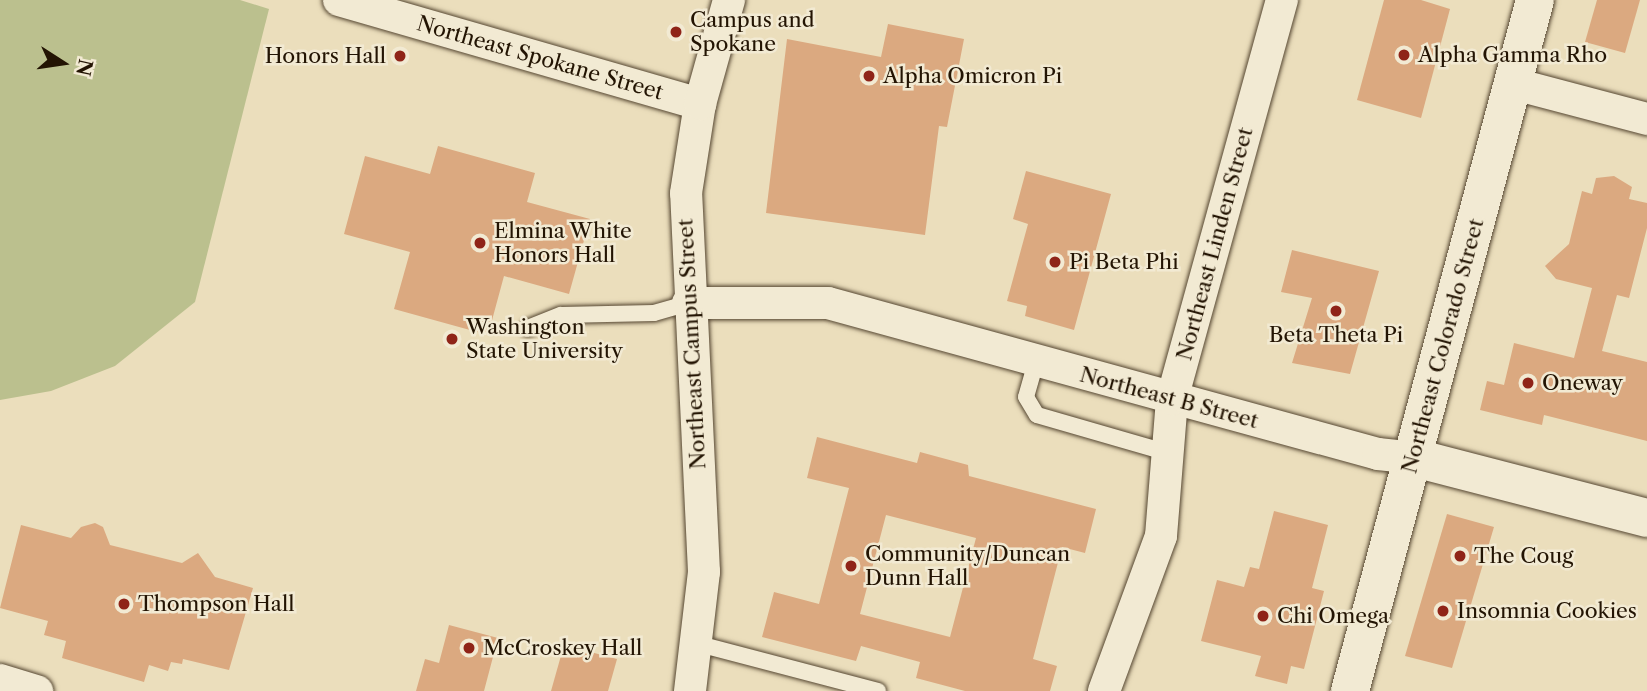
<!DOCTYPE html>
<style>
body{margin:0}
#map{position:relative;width:1647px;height:691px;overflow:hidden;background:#ebdebc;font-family:"Libre Caslon Text",serif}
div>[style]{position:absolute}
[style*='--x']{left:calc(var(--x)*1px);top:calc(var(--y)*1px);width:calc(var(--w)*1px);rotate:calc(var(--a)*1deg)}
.green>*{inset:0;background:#bbc08e}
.building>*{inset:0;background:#dba980}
.roads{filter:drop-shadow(0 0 2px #554631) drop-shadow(0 0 2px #554631)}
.lane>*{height:16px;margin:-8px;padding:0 8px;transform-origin:8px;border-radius:8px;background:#f2ead3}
.street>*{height:32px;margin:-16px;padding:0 16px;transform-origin:16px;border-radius:16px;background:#f2ead3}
.secondary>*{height:38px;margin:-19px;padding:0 19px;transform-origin:19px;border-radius:19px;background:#f2ead3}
.dots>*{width:19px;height:19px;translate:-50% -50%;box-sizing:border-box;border:4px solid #f2ead3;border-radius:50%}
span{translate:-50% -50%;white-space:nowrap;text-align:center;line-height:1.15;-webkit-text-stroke:5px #f2ead3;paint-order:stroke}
.poi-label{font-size:21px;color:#231403}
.left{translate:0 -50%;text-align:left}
.right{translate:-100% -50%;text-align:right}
.street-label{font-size:21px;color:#231403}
.north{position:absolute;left:28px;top:28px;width:70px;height:70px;-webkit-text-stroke:5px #f2ead3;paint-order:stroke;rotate:102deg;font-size:19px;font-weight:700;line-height:28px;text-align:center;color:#231403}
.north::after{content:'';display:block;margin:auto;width:24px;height:32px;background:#231403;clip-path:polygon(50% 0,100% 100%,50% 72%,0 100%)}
</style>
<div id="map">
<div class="green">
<i style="clip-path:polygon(0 0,240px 0,269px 9px,195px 302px,115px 366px,51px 391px,0 400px)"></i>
</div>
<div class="building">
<i style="clip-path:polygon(1384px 0,1421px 0,1450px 9px,1421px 118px,1357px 100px)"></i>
<i style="clip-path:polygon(1597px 0,1640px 0,1625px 53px,1585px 42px)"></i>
<i style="clip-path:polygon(888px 24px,964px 39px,947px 127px,939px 126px,925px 235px,766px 213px,787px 39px,881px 57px)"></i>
<i style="clip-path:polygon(438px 146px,535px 173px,527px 202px,590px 219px,569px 294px,504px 276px,488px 335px,394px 309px,410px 252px,344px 234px,365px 156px,430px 174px)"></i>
<i style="clip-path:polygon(1026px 171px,1111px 194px,1074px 330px,1025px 316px,1027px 306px,1007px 301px,1028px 224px,1013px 219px)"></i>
<i style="clip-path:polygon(1614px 176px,1632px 187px,1629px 199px,1647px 203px,1647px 228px,1629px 298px,1617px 295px,1602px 351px,1647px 362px,1647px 441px,1544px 415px,1542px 425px,1480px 410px,1487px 381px,1504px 385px,1514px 343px,1574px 358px,1592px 288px,1556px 279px,1545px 266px,1569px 244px,1582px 191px,1592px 194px,1596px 178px)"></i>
<i style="clip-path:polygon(1292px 250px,1379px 271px,1350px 374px,1292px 363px,1312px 298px,1281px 292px)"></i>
<i style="clip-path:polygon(evenodd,817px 437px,917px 463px,920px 452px,968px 465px,969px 476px,1096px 509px,1085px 553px,1062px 547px,1033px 659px,1057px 666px,1050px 691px,965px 691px,916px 678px,920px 662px,861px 646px,856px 661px,762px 637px,774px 592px,819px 604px,849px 488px,807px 478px,817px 437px,886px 515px,976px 538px,950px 637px,860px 614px,886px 515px)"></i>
<i style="clip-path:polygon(1274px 511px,1328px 525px,1312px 588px,1324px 591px,1304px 669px,1291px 666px,1287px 684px,1255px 676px,1261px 656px,1201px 641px,1217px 580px,1244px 587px,1250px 567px,1259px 569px)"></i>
<i style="clip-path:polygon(1447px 514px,1494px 527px,1452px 668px,1405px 656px)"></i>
<i style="clip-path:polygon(95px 523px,103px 527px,110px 545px,182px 563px,198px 553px,215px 577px,253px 588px,229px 670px,183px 659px,182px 664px,171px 662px,168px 671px,149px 665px,144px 682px,62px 658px,66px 641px,44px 635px,48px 621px,0 608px,21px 525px,71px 538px,81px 527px)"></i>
<i style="clip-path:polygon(449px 625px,498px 638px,484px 691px,416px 691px,425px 659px,439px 663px)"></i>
<i style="clip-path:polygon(564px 645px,617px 659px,608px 691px,551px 691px)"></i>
</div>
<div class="roads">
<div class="lane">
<i style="--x:528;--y:328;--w:35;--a:-22"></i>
<i style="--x:561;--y:315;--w:93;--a:-1.2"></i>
<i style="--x:654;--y:313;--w:35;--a:-16"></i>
<i style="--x:1036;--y:362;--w:36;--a:106"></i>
<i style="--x:1026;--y:397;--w:21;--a:59"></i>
<i style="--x:1037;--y:415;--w:137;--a:16.1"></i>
<i style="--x:699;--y:644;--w:185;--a:14.7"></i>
</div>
<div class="street">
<i style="--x:339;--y:0;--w:376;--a:16.1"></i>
<i style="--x:1511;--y:83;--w:141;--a:14.8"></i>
<i style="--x:688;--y:303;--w:140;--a:0"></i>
<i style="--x:828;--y:303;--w:570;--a:15.35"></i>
<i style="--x:1378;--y:454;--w:37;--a:6"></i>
<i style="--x:0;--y:680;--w:39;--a:17"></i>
<i style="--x:690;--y:691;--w:120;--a:-83.3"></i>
<i style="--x:704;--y:572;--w:379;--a:-92.7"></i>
<i style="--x:686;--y:193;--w:90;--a:-81.1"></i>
<i style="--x:700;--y:104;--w:108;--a:-74.4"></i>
<i style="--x:1104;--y:691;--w:165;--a:-69.8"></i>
<i style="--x:1161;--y:536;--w:137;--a:-85.4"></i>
<i style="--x:1172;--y:399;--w:414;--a:-74.6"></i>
</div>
<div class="secondary">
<i style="--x:1415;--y:458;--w:240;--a:14.5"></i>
<i style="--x:1350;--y:691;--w:715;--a:-75.01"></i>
</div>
</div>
<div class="dots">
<i style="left:676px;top:32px;background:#8f2418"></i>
<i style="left:1404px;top:55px;background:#8f2418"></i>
<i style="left:400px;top:56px;background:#8f2418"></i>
<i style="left:869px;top:76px;background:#8f2418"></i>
<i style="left:480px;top:243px;background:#8f2418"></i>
<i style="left:1055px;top:262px;background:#8f2418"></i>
<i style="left:1336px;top:311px;background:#8f2418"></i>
<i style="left:452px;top:339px;background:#8f2418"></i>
<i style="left:1528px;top:383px;background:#8f2418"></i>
<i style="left:1460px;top:556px;background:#8f2418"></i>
<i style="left:851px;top:566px;background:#8f2418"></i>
<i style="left:124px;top:604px;background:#8f2418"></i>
<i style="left:1443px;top:611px;background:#8f2418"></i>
<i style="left:1263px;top:616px;background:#8f2418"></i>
<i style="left:469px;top:648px;background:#8f2418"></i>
</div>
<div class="poi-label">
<span class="left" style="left:690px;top:32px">Campus and<br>Spokane</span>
<span class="left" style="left:1418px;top:55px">Alpha Gamma Rho</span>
<span class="right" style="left:386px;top:56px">Honors Hall</span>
<span class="left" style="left:883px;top:76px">Alpha Omicron Pi</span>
<span class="left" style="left:494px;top:243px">Elmina White<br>Honors Hall</span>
<span class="left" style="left:1069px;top:262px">Pi Beta Phi</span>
<span class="left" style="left:466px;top:339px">Washington<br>State University</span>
<span style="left:1336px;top:335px">Beta Theta Pi</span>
<span class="left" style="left:1542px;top:383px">Oneway</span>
<span class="left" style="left:865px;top:566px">Community/Duncan<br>Dunn Hall</span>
<span class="left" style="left:1474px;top:556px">The Coug</span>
<span class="left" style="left:138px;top:604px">Thompson Hall</span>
<span class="left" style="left:1457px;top:611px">Insomnia Cookies</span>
<span class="left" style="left:1277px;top:616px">Chi Omega</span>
<span class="left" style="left:483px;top:648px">McCroskey Hall</span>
</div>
<div class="street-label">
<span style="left:540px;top:58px;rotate:16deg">Northeast Spokane Street</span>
<span style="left:1215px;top:244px;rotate:-75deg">Northeast Linden Street</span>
<span style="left:692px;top:344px;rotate:-93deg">Northeast Campus Street</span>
<span style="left:1443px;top:346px;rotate:-75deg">Northeast Colorado Street</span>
<span style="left:1169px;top:398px;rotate:15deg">Northeast B Street</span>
</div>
<div class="north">N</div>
</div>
